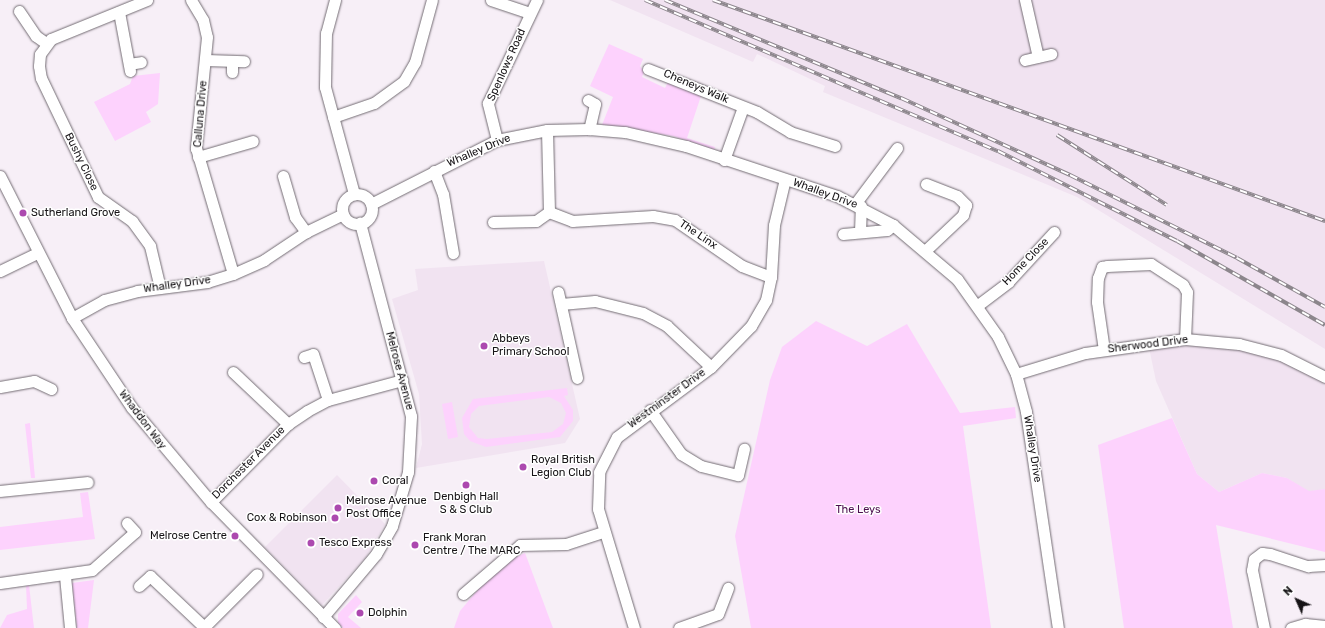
<!DOCTYPE html>
<style>
body{margin:0}
#map{position:relative;width:1325px;height:628px;overflow:hidden;background:#f7eff7;font-family:Rubik,sans-serif}
div>[style]{position:absolute}
[style*='--x']{left:calc(var(--x)*1px);top:calc(var(--y)*1px);width:calc(var(--w)*1px);rotate:calc(var(--a)*1deg)}
.built>*{inset:0;background:#f1e3f1}
.green>*{inset:0;background:#fdd2fd}
.roads{filter:drop-shadow(0 0 1px #736c73) drop-shadow(0 0 1px #736c73)}
.minor>*{height:11px;margin:-5.5px;padding:0 5.5px;transform-origin:5.5px;border-radius:5.5px;background:#fff}
.minor>.ring{margin:-5.5px;padding:0;box-sizing:content-box;background:none;border:11px solid #fff;border-radius:50%}
.rail>*{height:4px;margin-top:-2px;transform-origin:0;background:repeating-linear-gradient(90deg,#fff 0 8px,#8c868c 0 16px);box-sizing:border-box;border-block:1px solid #8c868c}
.dots>*{width:11px;height:11px;translate:-50% -50%;box-sizing:border-box;border:2px solid #fff;border-radius:50%}
span{translate:-50% -50%;white-space:nowrap;text-align:center;line-height:1.15;-webkit-text-stroke:3px #fff;paint-order:stroke}
.street-label{font-size:11px;color:#161316}
.poi-label{font-size:11px;color:#161316}
.left{translate:0 -50%;text-align:left}
.right{translate:-100% -50%;text-align:right}
.park-label{font-size:11px;color:#4c0e4f}
.north{position:absolute;left:1277px;top:580px;width:40px;height:40px;-webkit-text-stroke:3px #fff;paint-order:stroke;rotate:315deg;font-size:11px;font-weight:700;line-height:16px;text-align:center;color:#161316}
.north::after{content:'';display:block;margin:auto;width:14px;height:18px;background:#161316;clip-path:polygon(50% 0,100% 100%,50% 72%,0 100%)}
</style>
<div id="map">
<div class="built">
<i style="clip-path:polygon(610px 0,1325px 0,1325px 349px,1077px 197px,823px 92px,825px 86px,757px 54px,753px 62px)"></i>
<i style="clip-path:polygon(544px 261px,580px 419px,565px 443px,416px 468px,422px 444px,419px 394px,392px 299px,418px 290px,415px 269px)"></i>
<i style="clip-path:polygon(1148px 343px,1239px 344px,1325px 377px,1325px 489px,1309px 492px,1287px 478px,1262px 473px,1219px 492px,1197px 474px,1156px 381px)"></i>
<i style="clip-path:polygon(337px 475px,385px 524px,366px 557px,322px 605px,265px 547px)"></i>
</div>
<div class="green">
<i style="clip-path:polygon(609px 44px,643px 59px,640px 66px,644px 72px,642px 77px,665px 88px,669px 80px,702px 93px,687px 138px,715px 147px,714px 150px,673px 136px,602px 125px,613px 97px,590px 86px)"></i>
<i style="clip-path:polygon(160px 73px,158px 104px,146px 112px,151px 122px,115px 141px,94px 102px,130px 84px,133px 76px)"></i>
<i style="clip-path:polygon(816px 321px,867px 346px,907px 324px,960px 413px,1015px 407px,1016px 418px,963px 426px,991px 628px,751px 628px,735px 536px,770px 380px,782px 347px)"></i>
<i style="clip-path:polygon(evenodd,567px 388px,568px 395px,564px 396px,573px 410px,573px 421px,560px 437px,486px 447px,470px 441px,464px 434px,462px 418px,473px 399px,567px 388px,549px 397px,561px 403px,566px 413px,563px 424px,552px 432px,487px 439px,478px 438px,469px 427px,471px 414px,479px 406px,549px 397px)"></i>
<i style="clip-path:polygon(452px 402px,458px 437px,448px 439px,442px 404px)"></i>
<i style="clip-path:polygon(1172px 418px,1197px 474px,1219px 492px,1262px 473px,1287px 478px,1309px 491px,1325px 489px,1325px 552px,1216px 525px,1233px 628px,1124px 628px,1098px 445px)"></i>
<i style="clip-path:polygon(30px 423px,35px 478px,31px 478px,25px 424px)"></i>
<i style="clip-path:polygon(88px 492px,95px 539px,0 550px,0 527px,83px 517px,80px 493px)"></i>
<i style="clip-path:polygon(525px 553px,553px 628px,454px 628px,460px 611px,481px 586px,510px 560px)"></i>
<i style="clip-path:polygon(94px 580px,88px 628px,77px 628px,72px 583px)"></i>
<i style="clip-path:polygon(26px 585px,29px 585px,34px 628px,0 628px,7px 615px,27px 609px)"></i>
<i style="clip-path:polygon(356px 595px,362px 602px,348px 617px,361px 628px,343px 628px,338px 623px,338px 614px)"></i>
</div>
<div class="roads">
<div class="minor">
<i style="--x:147;--y:0;--w:104;--a:157.9"></i>
<i style="--x:51;--y:39;--w:19;--a:126"></i>
<i style="--x:40;--y:54;--w:12;--a:95"></i>
<i style="--x:39;--y:66;--w:12;--a:81"></i>
<i style="--x:41;--y:78;--w:132;--a:64.4"></i>
<i style="--x:98;--y:197;--w:42;--a:35.2"></i>
<i style="--x:132;--y:221;--w:31;--a:54"></i>
<i style="--x:150;--y:246;--w:43;--a:76.6"></i>
<i style="--x:191;--y:0;--w:23;--a:59"></i>
<i style="--x:203;--y:20;--w:17;--a:77"></i>
<i style="--x:207;--y:37;--w:112;--a:95.7"></i>
<i style="--x:196;--y:148;--w:131;--a:73.6"></i>
<i style="--x:335;--y:0;--w:34;--a:105"></i>
<i style="--x:326;--y:33;--w:54;--a:91.1"></i>
<i style="--x:325;--y:87;--w:111;--a:74.8"></i>
<i style="--x:491;--y:0;--w:41;--a:18.4"></i>
<i style="--x:1025;--y:0;--w:58;--a:77.2"></i>
<i style="--x:19;--y:11;--w:30;--a:56"></i>
<i style="--x:36;--y:36;--w:12;--a:35"></i>
<i style="--x:119;--y:12;--w:60;--a:79.4"></i>
<i style="--x:206;--y:60;--w:38;--a:2"></i>
<i style="--x:1025;--y:60;--w:27;--a:-13"></i>
<i style="--x:232;--y:61;--w:11;--a:90"></i>
<i style="--x:129;--y:64;--w:12;--a:-9"></i>
<i style="--x:648;--y:69;--w:117;--a:21.5"></i>
<i style="--x:757;--y:112;--w:39;--a:31"></i>
<i style="--x:790;--y:132;--w:47;--a:17.3"></i>
<i style="--x:588;--y:100;--w:8;--a:30"></i>
<i style="--x:595;--y:104;--w:26;--a:103"></i>
<i style="--x:333;--y:117;--w:43;--a:-18.9"></i>
<i style="--x:374;--y:103;--w:37;--a:-36"></i>
<i style="--x:404;--y:81;--w:22;--a:-60"></i>
<i style="--x:415;--y:62;--w:64;--a:-74.7"></i>
<i style="--x:497;--y:140;--w:38;--a:-104"></i>
<i style="--x:488;--y:103;--w:114;--a:-64.6"></i>
<i style="--x:198;--y:157;--w:57;--a:-16.2"></i>
<i style="--x:724;--y:160;--w:56;--a:-70.3"></i>
<i style="--x:434;--y:171;--w:25;--a:69"></i>
<i style="--x:443;--y:194;--w:60;--a:80.4"></i>
<i style="--x:0;--y:176;--w:159;--a:63.1"></i>
<i style="--x:72;--y:318;--w:108;--a:56.3"></i>
<i style="--x:132;--y:408;--w:123;--a:50"></i>
<i style="--x:211;--y:502;--w:177;--a:45.5"></i>
<i style="--x:283;--y:176;--w:43;--a:73.7"></i>
<i style="--x:295;--y:217;--w:19;--a:54"></i>
<i style="--x:926;--y:184;--w:33;--a:21"></i>
<i style="--x:957;--y:196;--w:13;--a:45"></i>
<i style="--x:966;--y:205;--w:10;--a:107"></i>
<i style="--x:963;--y:215;--w:51;--a:136.6"></i>
<i class="ring" style="left:342px;top:194px;width:19px;height:19px"></i>
<i style="--x:371;--y:204;--w:141;--a:-26.9"></i>
<i style="--x:497;--y:140;--w:51;--a:-11.3"></i>
<i style="--x:547;--y:130;--w:42;--a:-1.4"></i>
<i style="--x:589;--y:129;--w:36;--a:5"></i>
<i style="--x:625;--y:132;--w:63;--a:12.9"></i>
<i style="--x:686;--y:146;--w:159;--a:18.3"></i>
<i style="--x:837;--y:196;--w:63;--a:27.4"></i>
<i style="--x:893;--y:225;--w:84;--a:40.2"></i>
<i style="--x:957;--y:279;--w:71;--a:54.7"></i>
<i style="--x:998;--y:337;--w:41;--a:64.1"></i>
<i style="--x:1016;--y:374;--w:39;--a:75"></i>
<i style="--x:1026;--y:412;--w:218;--a:81.6"></i>
<i style="--x:855;--y:204;--w:70;--a:-53.1"></i>
<i style="--x:549;--y:212;--w:25;--a:21"></i>
<i style="--x:572;--y:221;--w:81;--a:-3.5"></i>
<i style="--x:653;--y:216;--w:22;--a:10"></i>
<i style="--x:675;--y:220;--w:81;--a:34.5"></i>
<i style="--x:742;--y:266;--w:31;--a:21"></i>
<i style="--x:493;--y:222;--w:43;--a:-1.3"></i>
<i style="--x:536;--y:221;--w:16;--a:-35"></i>
<i style="--x:549;--y:212;--w:82;--a:-91.4"></i>
<i style="--x:860;--y:232;--w:26;--a:-88"></i>
<i style="--x:843;--y:234;--w:44;--a:-5.2"></i>
<i style="--x:887;--y:230;--w:8;--a:-40"></i>
<i style="--x:0;--y:271;--w:41;--a:-25.9"></i>
<i style="--x:558;--y:292;--w:88;--a:77.5"></i>
<i style="--x:561;--y:304;--w:34;--a:-5"></i>
<i style="--x:595;--y:301;--w:49;--a:14"></i>
<i style="--x:643;--y:313;--w:27;--a:28"></i>
<i style="--x:667;--y:326;--w:60;--a:43"></i>
<i style="--x:978;--y:305;--w:38;--a:-37"></i>
<i style="--x:1008;--y:282;--w:68;--a:-47.4"></i>
<i style="--x:72;--y:318;--w:37;--a:-29"></i>
<i style="--x:104;--y:300;--w:34;--a:-15"></i>
<i style="--x:137;--y:291;--w:71;--a:-7.3"></i>
<i style="--x:207;--y:282;--w:27;--a:-17"></i>
<i style="--x:233;--y:274;--w:34;--a:-24"></i>
<i style="--x:264;--y:260;--w:50;--a:-33.7"></i>
<i style="--x:306;--y:232;--w:41;--a:-25.9"></i>
<i style="--x:1104;--y:350;--w:49;--a:-98.3"></i>
<i style="--x:1097;--y:302;--w:24;--a:-88"></i>
<i style="--x:1098;--y:278;--w:12;--a:-70"></i>
<i style="--x:1102;--y:267;--w:5;--a:-11"></i>
<i style="--x:1107;--y:266;--w:44;--a:-2.6"></i>
<i style="--x:1151;--y:264;--w:38;--a:33"></i>
<i style="--x:1183;--y:285;--w:8;--a:60"></i>
<i style="--x:1187;--y:292;--w:47;--a:92.4"></i>
<i style="--x:304;--y:357;--w:9;--a:-18"></i>
<i style="--x:313;--y:354;--w:48;--a:71.9"></i>
<i style="--x:233;--y:372;--w:76;--a:43.4"></i>
<i style="--x:1016;--y:374;--w:72;--a:-16.9"></i>
<i style="--x:1085;--y:353;--w:101;--a:-8"></i>
<i style="--x:1185;--y:339;--w:54;--a:5.3"></i>
<i style="--x:1239;--y:344;--w:43;--a:14.7"></i>
<i style="--x:1281;--y:355;--w:49;--a:26.6"></i>
<i style="--x:0;--y:387;--w:35;--a:-10"></i>
<i style="--x:34;--y:381;--w:19;--a:25"></i>
<i style="--x:650;--y:410;--w:54;--a:54.8"></i>
<i style="--x:681;--y:454;--w:23;--a:31"></i>
<i style="--x:701;--y:466;--w:38;--a:14"></i>
<i style="--x:738;--y:475;--w:27;--a:-77"></i>
<i style="--x:0;--y:491;--w:88;--a:-5.8"></i>
<i style="--x:211;--y:502;--w:110;--a:-45.4"></i>
<i style="--x:288;--y:424;--w:23;--a:-34"></i>
<i style="--x:307;--y:411;--w:24;--a:-28"></i>
<i style="--x:328;--y:400;--w:77;--a:-15.1"></i>
<i style="--x:65;--y:576;--w:52;--a:84.5"></i>
<i style="--x:0;--y:583;--w:93;--a:-8"></i>
<i style="--x:92;--y:570;--w:57;--a:-41.5"></i>
<i style="--x:135;--y:532;--w:12;--a:-132"></i>
<i style="--x:139;--y:586;--w:15;--a:-42"></i>
<i style="--x:150;--y:576;--w:74;--a:43.4"></i>
<i style="--x:463;--y:594;--w:75;--a:-40.7"></i>
<i style="--x:520;--y:545;--w:46;--a:-1.2"></i>
<i style="--x:566;--y:544;--w:40;--a:-18"></i>
<i style="--x:323;--y:617;--w:82;--a:-49.9"></i>
<i style="--x:376;--y:554;--w:32;--a:-60"></i>
<i style="--x:392;--y:526;--w:56;--a:-73.5"></i>
<i style="--x:408;--y:472;--w:56;--a:-86.9"></i>
<i style="--x:411;--y:416;--w:200;--a:-104.8"></i>
<i style="--x:203;--y:628;--w:76;--a:-45"></i>
<i style="--x:634;--y:628;--w:124;--a:-106.8"></i>
<i style="--x:598;--y:509;--w:37;--a:-88"></i>
<i style="--x:599;--y:472;--w:39;--a:-63"></i>
<i style="--x:617;--y:437;--w:117;--a:-36.7"></i>
<i style="--x:711;--y:367;--w:57;--a:-45.7"></i>
<i style="--x:751;--y:326;--w:30;--a:-60"></i>
<i style="--x:766;--y:300;--w:24;--a:-78"></i>
<i style="--x:771;--y:277;--w:52;--a:-86.7"></i>
<i style="--x:774;--y:225;--w:47;--a:-76.6"></i>
<i style="--x:679;--y:628;--w:41;--a:-19.7"></i>
<i style="--x:718;--y:614;--w:28;--a:-69"></i>
<i style="--x:1264;--y:628;--w:59;--a:-101.7"></i>
<i style="--x:1252;--y:570;--w:11;--a:-80"></i>
<i style="--x:1254;--y:559;--w:10;--a:-37"></i>
<i style="--x:1262;--y:553;--w:8;--a:7"></i>
<i style="--x:1270;--y:554;--w:40;--a:18"></i>
<i style="--x:1308;--y:566;--w:17;--a:-3"></i>
<i style="--x:1291;--y:628;--w:15;--a:-16"></i>
<i style="--x:1305;--y:624;--w:20;--a:6"></i>
</div>
</div>
<div class="rail">
<i style="--x:645;--y:0;--w:384;--a:23.2"></i>
<i style="--x:998;--y:151;--w:200;--a:26.7"></i>
<i style="--x:1177;--y:241;--w:170;--a:29.6"></i>
<i style="--x:665;--y:0;--w:256;--a:22.6"></i>
<i style="--x:901;--y:98;--w:186;--a:24.5"></i>
<i style="--x:1070;--y:175;--w:186;--a:26.4"></i>
<i style="--x:1237;--y:258;--w:101;--a:29.1"></i>
<i style="--x:713;--y:0;--w:651;--a:19.86"></i>
<i style="--x:1057;--y:135;--w:130;--a:32.5"></i>
</div>
<div class="dots">
<i style="left:23px;top:213px;background:#ac49af"></i>
<i style="left:484px;top:346px;background:#ac49af"></i>
<i style="left:523px;top:467px;background:#ac49af"></i>
<i style="left:374px;top:481px;background:#ac49af"></i>
<i style="left:466px;top:485px;background:#ac49af"></i>
<i style="left:338px;top:508px;background:#ac49af"></i>
<i style="left:335px;top:518px;background:#ac49af"></i>
<i style="left:235px;top:536px;background:#ac49af"></i>
<i style="left:311px;top:543px;background:#ac49af"></i>
<i style="left:415px;top:545px;background:#ac49af"></i>
<i style="left:360px;top:613px;background:#ac49af"></i>
</div>
<div class="street-label">
<span style="left:507px;top:65px;rotate:-66deg">Spenlows Road</span>
<span style="left:696px;top:87px;rotate:23deg">Cheneys Walk</span>
<span style="left:201px;top:114px;rotate:-85deg">Calluna Drive</span>
<span style="left:479px;top:151px;rotate:-23deg">Whalley Drive</span>
<span style="left:81px;top:162px;rotate:64deg">Bushy Close</span>
<span style="left:825px;top:194px;rotate:20deg">Whalley Drive</span>
<span style="left:698px;top:235px;rotate:34deg">The Linx</span>
<span style="left:1026px;top:262px;rotate:-46deg">Home Close</span>
<span style="left:177px;top:285px;rotate:-8deg">Whalley Drive</span>
<span style="left:1148px;top:345px;rotate:-7deg">Sherwood Drive</span>
<span style="left:399px;top:371px;rotate:75deg">Melrose Avenue</span>
<span style="left:667px;top:399px;rotate:-36deg">Westminster Drive</span>
<span style="left:142px;top:420px;rotate:53deg">Whaddon Way</span>
<span style="left:1032px;top:449px;rotate:81deg">Whalley Drive</span>
<span style="left:249px;top:463px;rotate:-45deg">Dorchester Avenue</span>
</div>
<div class="poi-label">
<span class="left" style="left:31px;top:213px">Sutherland Grove</span>
<span class="left" style="left:492px;top:346px">Abbeys<br>Primary School</span>
<span class="left" style="left:531px;top:467px">Royal British<br>Legion Club</span>
<span class="left" style="left:382px;top:481px">Coral</span>
<span style="left:466px;top:504px">Denbigh Hall<br>S &amp; S Club</span>
<span class="left" style="left:346px;top:508px">Melrose Avenue<br>Post Office</span>
<span class="right" style="left:327px;top:518px">Cox &amp; Robinson</span>
<span class="right" style="left:227px;top:536px">Melrose Centre</span>
<span class="left" style="left:423px;top:545px">Frank Moran<br>Centre / The MARC</span>
<span class="left" style="left:319px;top:543px">Tesco Express</span>
<span class="left" style="left:368px;top:613px">Dolphin</span>
</div>
<div class="park-label">
<span style="left:858px;top:510px">The Leys</span>
</div>
<div class="north">N</div>
</div>
